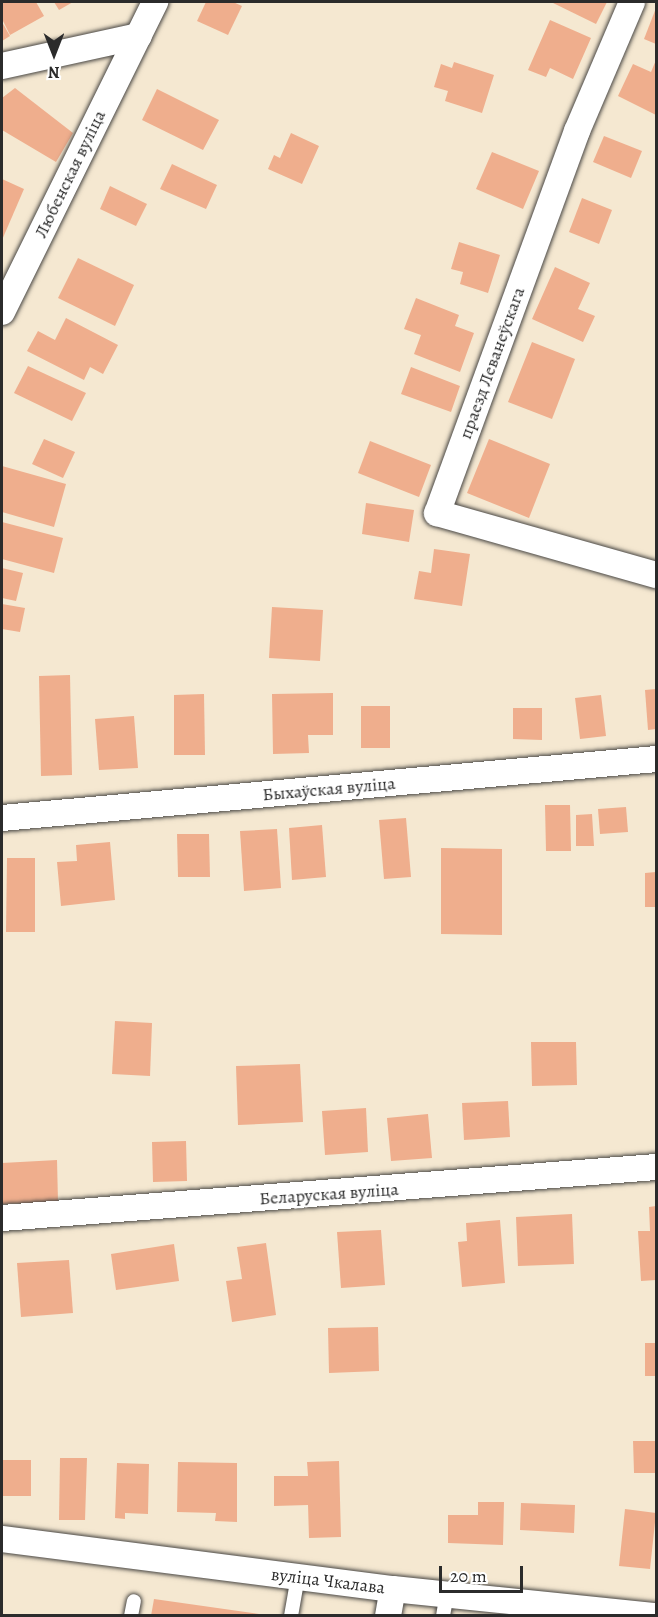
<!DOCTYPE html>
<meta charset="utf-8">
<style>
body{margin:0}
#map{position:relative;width:658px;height:1617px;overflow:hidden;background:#f5e8d1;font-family:Alegreya,serif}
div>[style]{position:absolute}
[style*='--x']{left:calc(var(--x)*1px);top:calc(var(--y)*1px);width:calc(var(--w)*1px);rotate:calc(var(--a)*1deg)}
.building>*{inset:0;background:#efae8d}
.roads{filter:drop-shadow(0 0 2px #494744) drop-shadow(0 0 2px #494744)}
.service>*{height:14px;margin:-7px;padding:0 7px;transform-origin:7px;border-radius:7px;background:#fff}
.minor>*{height:26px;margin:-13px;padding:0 13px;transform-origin:13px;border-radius:13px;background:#fff}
span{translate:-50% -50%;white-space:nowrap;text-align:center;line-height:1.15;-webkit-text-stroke:4.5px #fff;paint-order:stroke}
.street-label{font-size:18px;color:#2b2b2b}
.frame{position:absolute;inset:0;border:3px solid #2b2b2b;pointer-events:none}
.north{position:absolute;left:24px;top:24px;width:60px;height:60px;-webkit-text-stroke:4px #fff;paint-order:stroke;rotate:180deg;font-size:16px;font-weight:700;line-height:24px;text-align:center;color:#2b2b2b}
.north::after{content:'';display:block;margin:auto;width:21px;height:27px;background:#2b2b2b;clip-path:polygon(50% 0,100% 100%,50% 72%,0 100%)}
.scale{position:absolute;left:439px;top:1566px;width:84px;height:27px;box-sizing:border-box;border:3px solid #2b2b2b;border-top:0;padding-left:8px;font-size:18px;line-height:21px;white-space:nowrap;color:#2b2b2b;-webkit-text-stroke:4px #fff;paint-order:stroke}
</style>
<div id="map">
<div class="building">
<i style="clip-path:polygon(2px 2px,36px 2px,44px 16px,10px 35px,2px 19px)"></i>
<i style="clip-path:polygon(54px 2px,73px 2px,59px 10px)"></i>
<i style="clip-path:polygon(206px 2px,233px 2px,242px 6px,228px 35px,197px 21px)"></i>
<i style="clip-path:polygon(551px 2px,607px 2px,596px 24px)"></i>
<i style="clip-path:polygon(656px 8px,656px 44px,644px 39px)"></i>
<i style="clip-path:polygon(550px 20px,591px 38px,573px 79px,550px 68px,546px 77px,528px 70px)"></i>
<i style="clip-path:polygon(2px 22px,10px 36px,2px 41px)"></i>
<i style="clip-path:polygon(656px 60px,656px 115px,618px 96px,633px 64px,651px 72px)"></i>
<i style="clip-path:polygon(454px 62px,494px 75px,482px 113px,445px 101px,448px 91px,434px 87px,441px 64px,452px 68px)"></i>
<i style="clip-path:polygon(15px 88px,73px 133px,56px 162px,2px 130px,2px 98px)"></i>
<i style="clip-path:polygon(157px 89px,219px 120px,203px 150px,142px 120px)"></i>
<i style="clip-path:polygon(291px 133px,319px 146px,302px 184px,268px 169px,274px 155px,280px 158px)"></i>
<i style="clip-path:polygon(604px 136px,642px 151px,631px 178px,593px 162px)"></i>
<i style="clip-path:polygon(492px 152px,539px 171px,523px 209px,476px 189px)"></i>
<i style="clip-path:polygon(172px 164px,217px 185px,206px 209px,160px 189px)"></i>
<i style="clip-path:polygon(2px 179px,24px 189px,2px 240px)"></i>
<i style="clip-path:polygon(110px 186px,147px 204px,136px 226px,100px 209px)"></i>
<i style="clip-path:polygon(582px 198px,612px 210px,599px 244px,569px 232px)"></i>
<i style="clip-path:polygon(459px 242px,500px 255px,488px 293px,460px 284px,463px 272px,451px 269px)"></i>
<i style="clip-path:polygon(78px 258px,134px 285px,115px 326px,58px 298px)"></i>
<i style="clip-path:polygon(555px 267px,590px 283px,578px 309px,595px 316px,583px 342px,532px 319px)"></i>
<i style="clip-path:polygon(416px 298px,459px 315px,455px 326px,474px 333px,460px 372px,414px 354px,421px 335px,404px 329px)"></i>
<i style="clip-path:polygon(66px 318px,118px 345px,103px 374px,90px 367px,84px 380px,27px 351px,38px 331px,55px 340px)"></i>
<i style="clip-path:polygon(532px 342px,575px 359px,552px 419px,508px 402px)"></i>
<i style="clip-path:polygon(28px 366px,86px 393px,72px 421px,14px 393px)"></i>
<i style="clip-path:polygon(411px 367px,460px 386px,451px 412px,401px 394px)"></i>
<i style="clip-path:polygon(44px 439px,75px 452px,63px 478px,32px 464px)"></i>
<i style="clip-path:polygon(489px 439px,550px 464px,529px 518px,467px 493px)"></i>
<i style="clip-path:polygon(370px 441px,431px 465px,419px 497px,358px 473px)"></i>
<i style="clip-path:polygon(2px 466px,66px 484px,54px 527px,2px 512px)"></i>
<i style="clip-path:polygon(366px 503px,414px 510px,409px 542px,362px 534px)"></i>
<i style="clip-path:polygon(2px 522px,63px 538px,54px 573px,2px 559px)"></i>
<i style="clip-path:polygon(434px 549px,470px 554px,462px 606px,414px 599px,419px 571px,431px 573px)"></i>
<i style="clip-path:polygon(2px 568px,23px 573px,16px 601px,2px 598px)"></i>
<i style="clip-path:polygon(2px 604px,25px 608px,20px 632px,2px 629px)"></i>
<i style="clip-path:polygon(272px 607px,323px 610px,320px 661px,269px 658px)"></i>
<i style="clip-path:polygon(70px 675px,72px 775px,41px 776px,39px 676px)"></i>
<i style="clip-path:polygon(656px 689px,656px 729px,648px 730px,645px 690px)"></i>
<i style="clip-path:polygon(333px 693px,333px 735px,308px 735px,309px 753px,273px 754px,272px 694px)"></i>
<i style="clip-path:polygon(204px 694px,205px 755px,174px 755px,174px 695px)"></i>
<i style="clip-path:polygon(601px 695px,606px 736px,580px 739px,575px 698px)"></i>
<i style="clip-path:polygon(361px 706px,390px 706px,390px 748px,361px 748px)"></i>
<i style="clip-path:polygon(513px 708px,542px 708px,542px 740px,513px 739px)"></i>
<i style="clip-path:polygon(134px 716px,138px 768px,99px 770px,95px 719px)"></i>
<i style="clip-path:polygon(545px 805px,570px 805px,571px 851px,546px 851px)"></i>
<i style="clip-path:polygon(626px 807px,628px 832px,600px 834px,598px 809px)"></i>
<i style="clip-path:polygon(592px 814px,594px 846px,576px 846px,576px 815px)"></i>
<i style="clip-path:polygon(406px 818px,411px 877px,384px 879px,379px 820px)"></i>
<i style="clip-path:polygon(322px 825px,326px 877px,292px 880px,289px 828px)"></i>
<i style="clip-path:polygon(277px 829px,281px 888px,244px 891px,240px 831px)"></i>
<i style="clip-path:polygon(177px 834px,209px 834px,210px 877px,178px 877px)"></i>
<i style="clip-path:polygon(110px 842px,115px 900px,61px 906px,57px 862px,77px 861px,76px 845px)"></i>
<i style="clip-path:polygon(441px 848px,502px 849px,502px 935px,441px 934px)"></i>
<i style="clip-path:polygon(7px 858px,35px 858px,35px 932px,6px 932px)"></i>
<i style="clip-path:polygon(656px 872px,656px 907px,645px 907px,645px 873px)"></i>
<i style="clip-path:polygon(115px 1021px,152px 1023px,150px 1076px,112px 1074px)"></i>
<i style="clip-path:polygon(531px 1042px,576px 1042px,577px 1085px,532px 1086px)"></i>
<i style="clip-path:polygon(300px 1064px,303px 1122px,238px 1125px,236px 1066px)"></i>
<i style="clip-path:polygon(508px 1101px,510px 1137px,464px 1140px,462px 1103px)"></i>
<i style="clip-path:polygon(366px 1108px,368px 1152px,325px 1155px,322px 1111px)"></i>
<i style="clip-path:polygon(428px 1114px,432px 1158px,391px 1161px,387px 1118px)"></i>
<i style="clip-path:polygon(186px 1141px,187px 1181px,153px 1182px,152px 1142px)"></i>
<i style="clip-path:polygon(57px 1160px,58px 1202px,2px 1204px,2px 1163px)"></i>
<i style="clip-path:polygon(656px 1206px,656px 1280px,641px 1281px,638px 1231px,650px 1231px,649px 1207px)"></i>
<i style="clip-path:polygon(572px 1214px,574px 1264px,518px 1266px,516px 1217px)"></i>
<i style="clip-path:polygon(500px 1220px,505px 1283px,462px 1287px,458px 1242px,467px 1241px,466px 1223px)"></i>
<i style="clip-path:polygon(381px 1230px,385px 1285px,341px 1288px,337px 1232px)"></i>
<i style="clip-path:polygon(266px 1243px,276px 1315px,232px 1322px,226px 1281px,242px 1279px,237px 1247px)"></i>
<i style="clip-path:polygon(174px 1244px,179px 1281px,116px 1290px,111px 1254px)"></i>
<i style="clip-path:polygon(69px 1260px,73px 1313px,21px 1317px,17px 1263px)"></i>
<i style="clip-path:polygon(378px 1327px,379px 1371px,329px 1373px,328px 1328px)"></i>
<i style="clip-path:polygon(645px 1343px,656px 1343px,656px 1376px,645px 1376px)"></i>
<i style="clip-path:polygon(633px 1441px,656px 1441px,656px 1473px,634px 1473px)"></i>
<i style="clip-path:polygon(60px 1458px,87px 1458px,85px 1520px,59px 1520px)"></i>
<i style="clip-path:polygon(2px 1460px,31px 1460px,31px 1496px,2px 1496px)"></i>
<i style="clip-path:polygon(339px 1461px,341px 1537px,309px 1538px,308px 1505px,274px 1506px,274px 1476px,308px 1476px,307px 1462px)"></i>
<i style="clip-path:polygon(178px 1462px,237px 1463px,237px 1522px,215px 1521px,216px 1513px,177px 1512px)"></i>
<i style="clip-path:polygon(117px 1463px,149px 1464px,148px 1514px,125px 1513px,125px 1519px,115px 1518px)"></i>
<i style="clip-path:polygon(478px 1502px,504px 1502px,503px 1545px,448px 1543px,448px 1515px,478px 1515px)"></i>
<i style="clip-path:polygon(521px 1503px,575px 1505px,574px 1533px,520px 1530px)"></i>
<i style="clip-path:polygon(625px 1509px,656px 1513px,650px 1569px,619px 1566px)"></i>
<i style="clip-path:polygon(154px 1599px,259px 1614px,259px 1616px,151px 1616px)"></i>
</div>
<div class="roads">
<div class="service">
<i style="--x:131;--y:1616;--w:15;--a:-79"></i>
<i style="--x:291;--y:1616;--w:40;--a:-80"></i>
<i style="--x:443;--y:1616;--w:22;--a:-80"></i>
</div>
<div class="minor">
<i style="--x:632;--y:2;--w:140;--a:113.1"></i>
<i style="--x:577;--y:131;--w:407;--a:110.1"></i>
<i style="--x:437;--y:513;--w:228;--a:15.8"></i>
<i style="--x:2;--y:66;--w:140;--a:-12.4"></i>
<i style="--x:2;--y:312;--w:346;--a:-63.7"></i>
<i style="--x:2;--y:818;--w:657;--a:-5.15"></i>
<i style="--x:2;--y:1218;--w:656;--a:-4.46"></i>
<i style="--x:2;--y:1539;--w:394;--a:7.3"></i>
<i style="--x:393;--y:1589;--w:264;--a:5.9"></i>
<i style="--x:388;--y:1616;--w:27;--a:-80"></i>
</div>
</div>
<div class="street-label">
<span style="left:70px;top:174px;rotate:-64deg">Любенская вуліца</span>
<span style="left:492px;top:363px;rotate:-70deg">праезд Леванеўскага</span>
<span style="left:329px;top:789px;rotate:-5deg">Быхаўская вуліца</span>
<span style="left:329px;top:1194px;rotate:-4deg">Беларуская вуліца</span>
<span style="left:328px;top:1581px;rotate:7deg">вуліца Чкалава</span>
</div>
<div class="frame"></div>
<div class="north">N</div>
<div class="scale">20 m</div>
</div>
